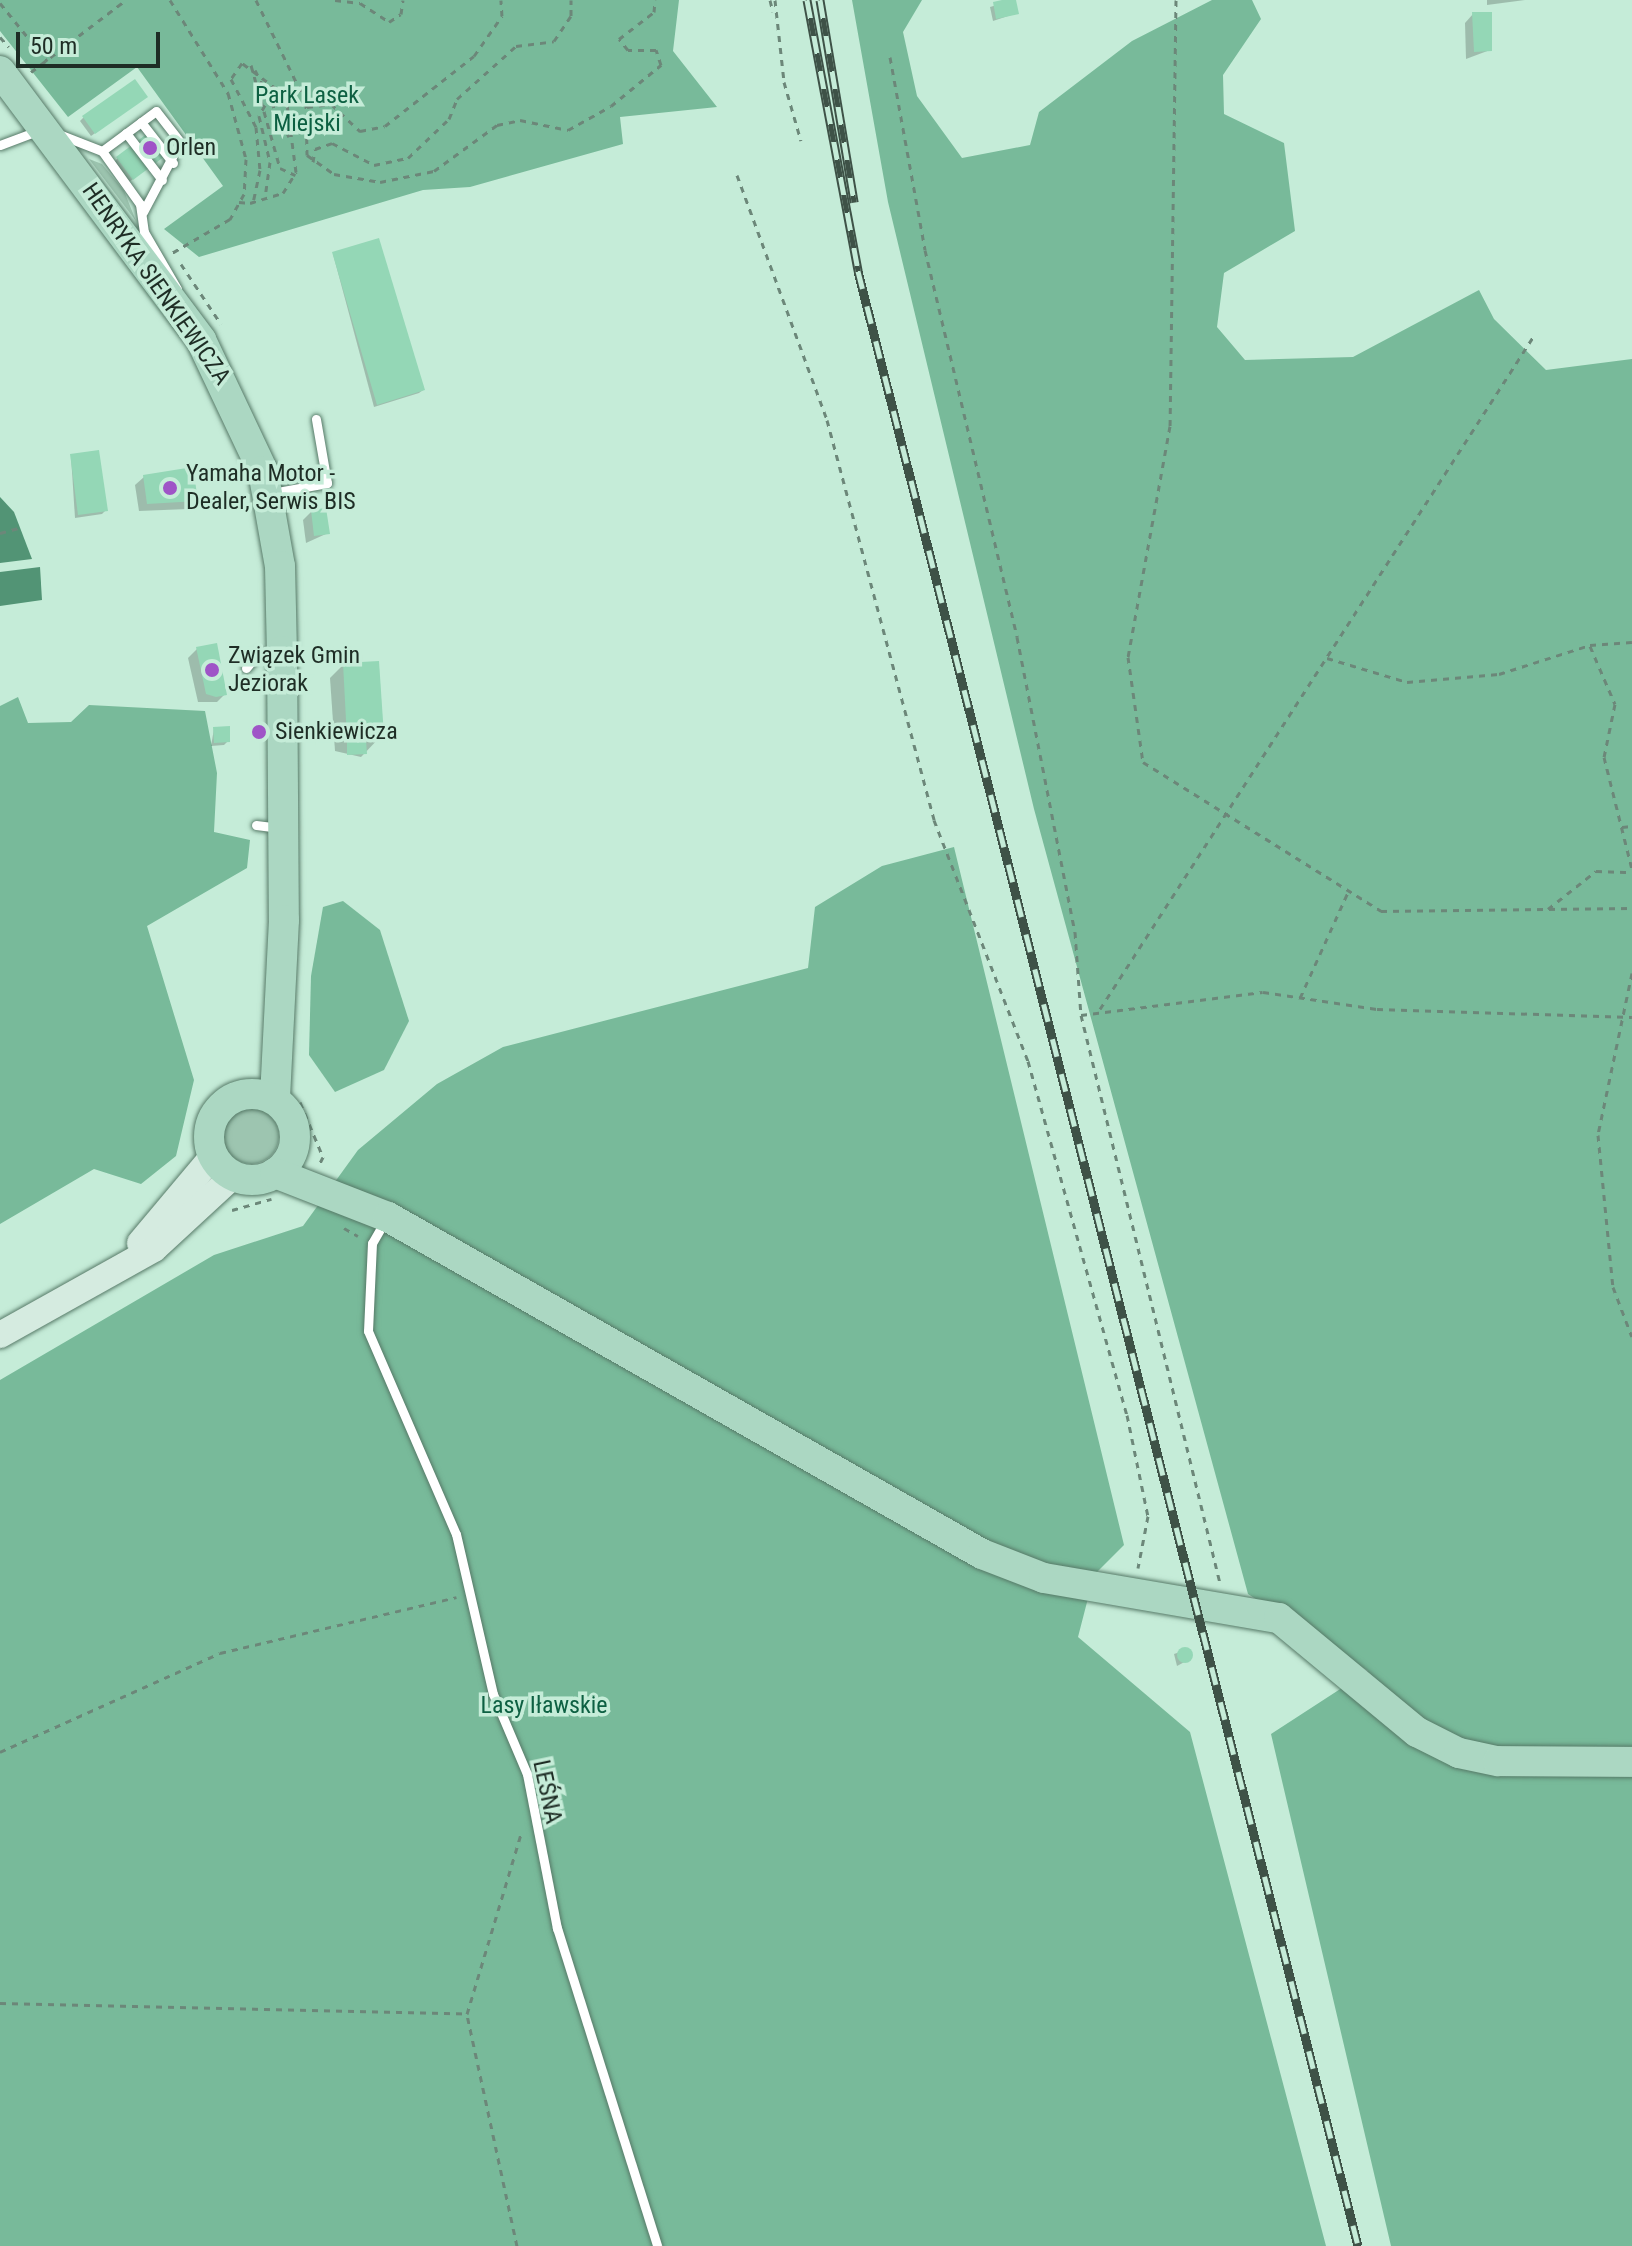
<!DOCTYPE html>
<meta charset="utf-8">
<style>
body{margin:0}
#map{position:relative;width:1632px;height:2246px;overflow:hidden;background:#c5ecd8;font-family:"Roboto Condensed",sans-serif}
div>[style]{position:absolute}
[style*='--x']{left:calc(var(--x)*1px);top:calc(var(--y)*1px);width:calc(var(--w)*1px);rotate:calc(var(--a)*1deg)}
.green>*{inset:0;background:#9dc5b0}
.round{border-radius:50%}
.forest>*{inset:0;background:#78ba9a}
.water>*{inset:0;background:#529475}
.shadow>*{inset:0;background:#0003}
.building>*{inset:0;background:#94d7b6}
.path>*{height:3px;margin-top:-1.5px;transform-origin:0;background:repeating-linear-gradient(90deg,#6c8779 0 6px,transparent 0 12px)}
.roads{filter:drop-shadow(0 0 2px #577a68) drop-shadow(0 0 2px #577a68)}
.service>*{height:9px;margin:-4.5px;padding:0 4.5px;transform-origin:4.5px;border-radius:4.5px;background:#fff}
.secondary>*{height:26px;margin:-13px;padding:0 13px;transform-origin:13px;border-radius:13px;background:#d5ebe0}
.primary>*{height:30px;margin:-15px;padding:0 15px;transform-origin:15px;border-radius:15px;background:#abd7c2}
.primary>.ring{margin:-15px;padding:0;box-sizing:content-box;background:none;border:30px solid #abd7c2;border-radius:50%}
.rail>*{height:9px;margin-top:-4.5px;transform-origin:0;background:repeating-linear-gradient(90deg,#c5ecd8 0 18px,#3e5247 0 36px);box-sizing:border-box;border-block:2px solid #3e5247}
.dots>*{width:22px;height:22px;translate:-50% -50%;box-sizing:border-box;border:4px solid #c5ecd8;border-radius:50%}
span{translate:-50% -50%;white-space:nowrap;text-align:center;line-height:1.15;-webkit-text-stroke:7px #c5ecd8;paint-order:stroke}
.park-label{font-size:24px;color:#0d6042}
.poi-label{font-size:24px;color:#1e2d25}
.left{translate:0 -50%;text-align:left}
.street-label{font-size:24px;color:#1e2d25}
.scale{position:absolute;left:16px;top:32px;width:144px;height:36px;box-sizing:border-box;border:4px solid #1e2d25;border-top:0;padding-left:10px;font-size:24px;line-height:28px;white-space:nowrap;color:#1e2d25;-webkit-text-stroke:6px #c5ecd8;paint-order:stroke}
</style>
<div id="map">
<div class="green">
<i style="clip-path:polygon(89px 159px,102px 164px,124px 191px,136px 221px)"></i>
<i class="round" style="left:223px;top:1108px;width:56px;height:56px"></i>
</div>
<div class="forest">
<i style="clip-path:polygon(0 0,679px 0,673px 51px,717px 107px,620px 117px,623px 144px,470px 187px,423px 190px,199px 257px,164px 229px,223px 186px,137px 67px,68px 117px,0 31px)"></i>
<i style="clip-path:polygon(852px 0,922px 0,903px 32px,917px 96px,962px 158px,1030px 145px,1039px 112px,1132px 41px,1212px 0,1252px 0,1261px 19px,1223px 75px,1224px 114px,1284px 143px,1295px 231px,1224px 273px,1217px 327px,1245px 360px,1353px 357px,1479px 290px,1494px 319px,1546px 370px,1632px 359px,1632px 2246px,1391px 2246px,1271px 1734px,1368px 1671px,1248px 1594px,1034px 809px,888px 202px)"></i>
<i style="clip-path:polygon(18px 697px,28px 723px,71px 722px,89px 705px,205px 711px,217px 773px,214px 832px,250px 840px,247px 868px,147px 926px,194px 1080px,176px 1156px,141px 1184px,94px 1169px,0 1224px,0 706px)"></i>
<i style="clip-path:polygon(954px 847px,1124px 1545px,1094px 1575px,1078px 1637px,1190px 1732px,1326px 2246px,0 2246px,0 1380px,214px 1255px,303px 1226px,358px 1150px,437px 1084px,503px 1047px,808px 968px,815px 907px,882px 866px)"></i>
<i style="clip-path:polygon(343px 901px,380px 930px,409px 1021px,384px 1070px,335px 1092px,309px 1055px,311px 976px,323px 907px)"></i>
</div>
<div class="water">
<i style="clip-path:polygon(0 497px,14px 512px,32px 559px,0 563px)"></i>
<i style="clip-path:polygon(40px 567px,42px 600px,0 606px,0 572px)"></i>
</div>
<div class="shadow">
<i style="clip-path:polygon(1014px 0,1017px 13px,993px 21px,990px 7px)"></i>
<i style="clip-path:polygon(1487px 0,1525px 0,1487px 5px)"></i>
<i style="clip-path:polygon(1473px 14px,1490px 50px,1466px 59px,1465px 23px)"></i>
<i style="clip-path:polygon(142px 100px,91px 136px,80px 121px,84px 117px)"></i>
<i style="clip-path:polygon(163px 157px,129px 182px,114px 162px,118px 158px)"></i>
<i style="clip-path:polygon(333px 254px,423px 390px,419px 393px,374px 407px)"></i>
<i style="clip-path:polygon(71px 456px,106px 510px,102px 514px,75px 518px)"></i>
<i style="clip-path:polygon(144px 477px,196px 501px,188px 509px,139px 511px,135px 485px)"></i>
<i style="clip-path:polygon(311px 512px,328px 533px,306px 543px,303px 520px)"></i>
<i style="clip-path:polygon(197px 649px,225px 694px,217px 702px,198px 702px,188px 658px)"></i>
<i style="clip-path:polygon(343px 665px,382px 735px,361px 757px,335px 751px,330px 678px)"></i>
<i style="clip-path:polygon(214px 729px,228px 741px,224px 745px,211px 746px)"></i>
<i style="clip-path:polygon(1189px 1649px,1192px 1658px,1177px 1666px,1174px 1654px)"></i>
</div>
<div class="building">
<i style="clip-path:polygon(1002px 0,1016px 0,1019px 14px,996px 19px,993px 2px)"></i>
<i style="clip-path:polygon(1472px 12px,1492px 12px,1492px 51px,1474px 52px)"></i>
<i style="clip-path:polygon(135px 79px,148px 97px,95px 134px,82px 116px)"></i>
<i style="clip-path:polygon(152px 130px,169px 153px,133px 180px,116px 157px)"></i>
<i style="clip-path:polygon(379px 238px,425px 390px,377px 405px,332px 252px)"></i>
<i style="clip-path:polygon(99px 450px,108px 511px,78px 515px,70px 454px)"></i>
<i style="clip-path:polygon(193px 467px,198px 501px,147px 504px,143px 475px)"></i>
<i style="clip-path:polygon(326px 508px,330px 534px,314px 536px,311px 510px)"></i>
<i style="clip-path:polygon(217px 643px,227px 695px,216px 697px,206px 694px,196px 647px)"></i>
<i style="clip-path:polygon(379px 661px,384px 736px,347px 739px,343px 663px)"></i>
<i style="clip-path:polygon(230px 726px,230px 742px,214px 743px,213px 727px)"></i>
<i style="clip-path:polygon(366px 740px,367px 754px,347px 755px,347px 741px)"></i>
<i class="round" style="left:1177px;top:1647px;width:16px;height:16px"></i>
</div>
<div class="path">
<i style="--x:170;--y:0;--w:110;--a:58.1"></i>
<i style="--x:228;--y:93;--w:68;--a:74.7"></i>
<i style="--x:246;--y:159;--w:35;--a:93"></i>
<i style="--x:244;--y:194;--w:29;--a:119"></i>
<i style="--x:230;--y:219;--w:67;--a:149.6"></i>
<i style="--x:256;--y:0;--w:114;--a:63.9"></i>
<i style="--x:306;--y:102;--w:53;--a:88.9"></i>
<i style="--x:307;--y:155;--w:33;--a:35"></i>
<i style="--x:334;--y:174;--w:47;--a:9.9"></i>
<i style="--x:380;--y:182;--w:55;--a:-11.5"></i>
<i style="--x:434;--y:171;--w:78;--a:-36.1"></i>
<i style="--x:497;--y:125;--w:24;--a:-12"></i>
<i style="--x:520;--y:120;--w:49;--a:11.8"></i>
<i style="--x:568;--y:130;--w:49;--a:-29.2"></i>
<i style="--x:611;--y:106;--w:65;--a:-39.4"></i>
<i style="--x:661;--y:65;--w:16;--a:-108"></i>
<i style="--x:656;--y:50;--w:28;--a:180"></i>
<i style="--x:628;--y:50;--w:14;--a:-129"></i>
<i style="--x:619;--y:39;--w:44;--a:-37.6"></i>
<i style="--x:654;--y:12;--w:12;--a:-85"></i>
<i style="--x:335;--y:0;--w:25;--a:7"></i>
<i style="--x:360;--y:3;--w:35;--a:33"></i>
<i style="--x:389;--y:22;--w:14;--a:-34"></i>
<i style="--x:401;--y:14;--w:14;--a:-82"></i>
<i style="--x:770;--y:0;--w:12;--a:76"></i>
<i style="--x:775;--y:0;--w:82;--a:83.7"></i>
<i style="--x:784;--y:82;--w:61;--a:73.9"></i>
<i style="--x:1176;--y:0;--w:426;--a:90.8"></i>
<i style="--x:1170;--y:426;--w:235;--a:100.3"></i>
<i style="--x:1128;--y:657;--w:106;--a:81.9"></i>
<i style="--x:1143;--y:762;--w:281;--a:32"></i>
<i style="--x:1381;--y:911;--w:251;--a:-0.7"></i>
<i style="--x:0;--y:3;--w:75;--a:51"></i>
<i style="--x:0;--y:37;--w:13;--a:48"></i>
<i style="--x:890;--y:57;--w:196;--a:79.7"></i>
<i style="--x:925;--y:250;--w:398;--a:76.6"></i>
<i style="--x:1017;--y:637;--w:301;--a:78.9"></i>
<i style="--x:1075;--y:932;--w:83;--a:85.9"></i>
<i style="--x:1081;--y:1015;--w:183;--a:-7.2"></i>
<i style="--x:1263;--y:992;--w:115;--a:8.5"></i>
<i style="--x:1377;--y:1009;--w:255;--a:1.8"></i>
<i style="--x:251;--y:65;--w:107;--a:74.3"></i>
<i style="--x:280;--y:168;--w:17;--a:25"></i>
<i style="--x:255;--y:70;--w:75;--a:63.1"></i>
<i style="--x:31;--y:72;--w:119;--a:-37.2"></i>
<i style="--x:265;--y:105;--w:13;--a:119"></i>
<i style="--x:259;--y:116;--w:47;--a:76.6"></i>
<i style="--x:270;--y:162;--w:34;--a:98"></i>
<i style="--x:307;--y:107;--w:24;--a:-7"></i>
<i style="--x:331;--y:104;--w:40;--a:43"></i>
<i style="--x:360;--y:131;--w:25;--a:-11"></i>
<i style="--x:385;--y:126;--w:113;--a:-38.2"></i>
<i style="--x:474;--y:56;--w:49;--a:-55"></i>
<i style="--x:502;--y:16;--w:16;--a:-94"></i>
<i style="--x:313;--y:162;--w:13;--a:-81"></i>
<i style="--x:315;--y:149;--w:18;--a:-19"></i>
<i style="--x:332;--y:143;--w:47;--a:27.6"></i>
<i style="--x:374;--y:165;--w:35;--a:-12"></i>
<i style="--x:408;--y:158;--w:57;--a:-43.6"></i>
<i style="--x:449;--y:119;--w:22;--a:-68"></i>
<i style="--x:457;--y:99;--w:79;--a:-41.9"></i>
<i style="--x:516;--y:46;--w:38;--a:-7"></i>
<i style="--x:554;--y:41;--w:30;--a:-56"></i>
<i style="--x:571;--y:16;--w:16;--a:-90"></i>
<i style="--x:737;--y:175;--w:261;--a:69.8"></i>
<i style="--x:827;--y:420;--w:414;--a:75"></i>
<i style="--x:934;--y:820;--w:259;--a:68.7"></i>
<i style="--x:1028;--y:1061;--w:368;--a:74.4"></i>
<i style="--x:1127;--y:1415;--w:103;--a:78.3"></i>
<i style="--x:1148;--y:1516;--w:53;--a:100.9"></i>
<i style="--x:239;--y:202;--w:11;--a:5"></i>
<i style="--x:250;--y:203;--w:34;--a:-17"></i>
<i style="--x:283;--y:193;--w:25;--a:-58"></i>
<i style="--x:296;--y:172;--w:77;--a:-97.5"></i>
<i style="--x:286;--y:96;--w:55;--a:-143.1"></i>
<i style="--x:242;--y:63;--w:19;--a:125"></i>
<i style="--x:231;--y:79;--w:54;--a:62.5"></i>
<i style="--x:256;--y:127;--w:43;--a:84.7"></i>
<i style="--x:260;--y:170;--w:33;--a:102"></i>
<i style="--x:181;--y:264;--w:72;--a:56.3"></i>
<i style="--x:0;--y:533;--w:20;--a:-15"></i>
<i style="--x:1590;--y:646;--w:63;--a:66.7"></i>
<i style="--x:1615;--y:704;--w:54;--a:101.7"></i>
<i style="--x:1604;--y:757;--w:115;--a:76"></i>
<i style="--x:1327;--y:658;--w:84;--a:16.7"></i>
<i style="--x:1407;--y:682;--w:92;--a:-5"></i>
<i style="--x:1499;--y:674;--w:96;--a:-17.7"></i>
<i style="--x:1590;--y:645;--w:42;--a:-4.1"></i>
<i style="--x:1622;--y:827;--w:10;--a:-6"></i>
<i style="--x:1548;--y:909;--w:61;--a:-38.4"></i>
<i style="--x:1596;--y:871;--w:36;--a:2"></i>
<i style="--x:1632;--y:973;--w:166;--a:101.9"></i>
<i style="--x:1598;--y:1135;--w:153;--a:84.4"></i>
<i style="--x:1613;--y:1287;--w:53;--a:69.2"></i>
<i style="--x:1300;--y:998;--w:116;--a:-65.6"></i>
<i style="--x:1100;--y:1009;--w:799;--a:-57.2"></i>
<i style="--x:1081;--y:1015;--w:585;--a:76.25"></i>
<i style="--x:300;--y:1102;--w:60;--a:67.3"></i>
<i style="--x:323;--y:1157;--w:9;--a:117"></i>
<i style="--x:232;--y:1210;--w:41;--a:-15.8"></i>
<i style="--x:344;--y:1228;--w:16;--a:30"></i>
<i style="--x:0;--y:1752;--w:241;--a:-24.2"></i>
<i style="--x:220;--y:1653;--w:243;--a:-13.3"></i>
<i style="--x:0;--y:2003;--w:467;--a:1.3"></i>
<i style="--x:517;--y:2246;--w:237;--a:-102.2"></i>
<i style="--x:467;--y:2014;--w:191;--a:-73.3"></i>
</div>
<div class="roads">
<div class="service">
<i style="--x:141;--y:122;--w:52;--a:52"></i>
<i style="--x:126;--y:133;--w:59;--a:52.5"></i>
<i style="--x:61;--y:135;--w:44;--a:21.3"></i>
<i style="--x:102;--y:151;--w:65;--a:54.4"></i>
<i style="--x:140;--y:204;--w:28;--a:82"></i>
<i style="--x:144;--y:232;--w:66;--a:59.9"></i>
<i style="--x:0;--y:145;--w:43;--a:-20.6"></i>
<i style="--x:102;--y:151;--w:67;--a:-36.5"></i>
<i style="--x:156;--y:111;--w:39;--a:52"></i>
<i style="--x:180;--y:142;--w:79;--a:117.9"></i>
<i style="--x:272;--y:493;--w:56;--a:-10.3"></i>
<i style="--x:327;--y:483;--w:65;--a:-99.8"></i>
<i style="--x:246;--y:668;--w:17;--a:-50"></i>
<i style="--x:257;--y:655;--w:22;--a:-8"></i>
<i style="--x:256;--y:825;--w:24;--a:7"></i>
<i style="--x:386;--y:1219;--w:28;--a:120"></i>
<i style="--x:372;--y:1243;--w:88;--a:92.6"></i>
<i style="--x:368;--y:1331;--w:221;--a:66.6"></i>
<i style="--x:456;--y:1534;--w:164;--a:77"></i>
<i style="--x:493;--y:1694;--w:87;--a:67"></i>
<i style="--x:527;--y:1774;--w:157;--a:79"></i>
<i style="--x:557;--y:1928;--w:333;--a:72.5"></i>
</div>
<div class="secondary">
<i style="--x:140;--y:1243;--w:114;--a:-50"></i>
<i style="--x:0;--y:1335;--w:176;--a:-29.2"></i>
<i style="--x:154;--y:1249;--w:108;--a:-42.7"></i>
</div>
<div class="primary">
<i style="--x:0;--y:71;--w:336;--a:53.2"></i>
<i style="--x:201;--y:340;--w:145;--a:64.7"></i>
<i style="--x:263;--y:471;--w:97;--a:79.9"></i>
<i style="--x:280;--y:566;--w:85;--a:88.7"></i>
<i style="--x:282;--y:651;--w:269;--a:89.6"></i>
<i style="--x:284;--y:920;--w:179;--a:92.9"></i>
<i class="ring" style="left:209px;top:1094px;width:56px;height:56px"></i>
<i style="--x:275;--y:1173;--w:121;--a:21.3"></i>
<i style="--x:388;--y:1217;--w:683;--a:29.57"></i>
<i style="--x:982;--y:1554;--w:66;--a:21.2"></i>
<i style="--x:1044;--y:1578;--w:238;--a:9.7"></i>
<i style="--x:1279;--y:1618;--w:179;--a:39.6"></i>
<i style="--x:1417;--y:1732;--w:47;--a:26.6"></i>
<i style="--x:1459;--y:1753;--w:40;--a:12"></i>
<i style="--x:1498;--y:1761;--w:134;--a:0.4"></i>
</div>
</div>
<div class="rail">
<i style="--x:807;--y:0;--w:276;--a:79.3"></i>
<i style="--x:858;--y:271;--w:2037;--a:75.79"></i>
<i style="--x:820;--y:0;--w:205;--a:80.4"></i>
</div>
<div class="dots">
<i style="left:150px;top:148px;background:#9f54c7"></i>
<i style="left:170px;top:488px;background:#9f54c7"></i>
<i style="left:212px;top:670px;background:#9f54c7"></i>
<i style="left:259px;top:732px;background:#9f54c7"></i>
</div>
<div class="park-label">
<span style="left:307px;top:110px">Park Lasek<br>Miejski</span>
<span style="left:544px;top:1706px">Lasy Iławskie</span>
</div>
<div class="poi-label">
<span class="left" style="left:166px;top:148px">Orlen</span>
<span class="left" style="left:186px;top:488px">Yamaha Motor -<br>Dealer, Serwis BIS</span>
<span class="left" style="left:228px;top:670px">Związek Gmin<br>Jeziorak</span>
<span class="left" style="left:275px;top:732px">Sienkiewicza</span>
</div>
<div class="street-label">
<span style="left:156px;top:284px;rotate:55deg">HENRYKA SIENKIEWICZA</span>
<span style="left:547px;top:1792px;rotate:78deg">LEŚNA</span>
</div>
<div class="scale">50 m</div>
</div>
